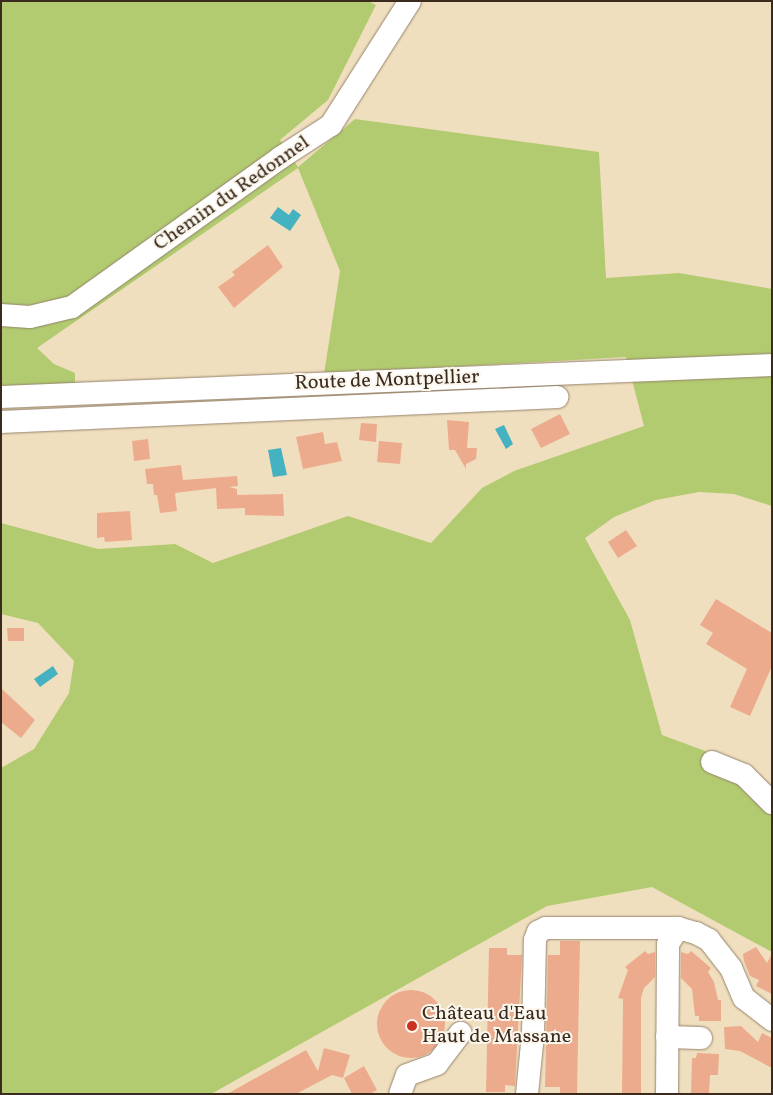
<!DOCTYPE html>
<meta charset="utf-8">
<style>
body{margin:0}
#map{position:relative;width:773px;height:1095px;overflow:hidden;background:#f0dfbe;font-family:Vollkorn,serif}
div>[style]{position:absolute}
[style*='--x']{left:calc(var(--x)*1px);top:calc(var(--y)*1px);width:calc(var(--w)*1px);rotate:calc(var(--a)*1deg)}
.green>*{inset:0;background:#b2cb70}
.water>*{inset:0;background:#44b2c0}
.building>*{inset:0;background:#edab8e}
.round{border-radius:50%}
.roads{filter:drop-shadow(0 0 1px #96846e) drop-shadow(0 0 1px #96846e)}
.minor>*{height:22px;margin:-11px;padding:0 11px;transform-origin:11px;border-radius:11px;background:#fff}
.dots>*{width:14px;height:14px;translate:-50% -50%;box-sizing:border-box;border:2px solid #fbf7ec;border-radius:50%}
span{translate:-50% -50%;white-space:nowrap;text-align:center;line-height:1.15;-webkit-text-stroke:4px #fbf7ec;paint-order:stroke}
.street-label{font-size:20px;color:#3b2a1e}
.poi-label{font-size:20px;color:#3b2a1e}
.left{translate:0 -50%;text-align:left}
.frame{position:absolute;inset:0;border:2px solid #3b2a1e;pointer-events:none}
</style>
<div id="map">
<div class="green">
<i style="clip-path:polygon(1px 1px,368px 1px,376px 5px,328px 100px,280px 140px,298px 167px,355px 119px,599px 152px,606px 278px,679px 273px,772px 289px,772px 506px,734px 494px,699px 492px,656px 500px,614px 517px,585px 538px,630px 620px,662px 735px,743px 765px,772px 789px,772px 952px,652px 887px,547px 906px,211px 1094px,1px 1094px,1px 768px,34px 749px,69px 693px,74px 661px,38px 623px,1px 614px,1px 523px,98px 549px,175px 544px,213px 563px,348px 516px,431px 543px,482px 488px,514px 471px,644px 426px,626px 357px,324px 374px,340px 271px,298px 168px,37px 348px,54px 364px,75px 373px,75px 386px,1px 387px)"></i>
</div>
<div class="water">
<i style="clip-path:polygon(278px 207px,289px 215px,293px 209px,301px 215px,290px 231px,270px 218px)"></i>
<i style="clip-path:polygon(504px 425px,513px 444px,506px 449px,495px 429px)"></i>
<i style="clip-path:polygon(281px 448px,287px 475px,273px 477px,268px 450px)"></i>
<i style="clip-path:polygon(53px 666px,58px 674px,40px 687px,34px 679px)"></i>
</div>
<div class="building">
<i style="clip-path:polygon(268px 245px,283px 267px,234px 308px,218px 287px,235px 275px,232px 272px)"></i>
<i style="clip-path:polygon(560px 414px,570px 434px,541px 448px,531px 429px)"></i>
<i style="clip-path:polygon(447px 420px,469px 422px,467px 448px,477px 448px,476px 459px,466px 464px,466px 469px,455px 450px,449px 450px)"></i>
<i style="clip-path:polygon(361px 423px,377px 424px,376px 442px,359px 440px)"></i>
<i style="clip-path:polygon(323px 432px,325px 444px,337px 442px,342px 461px,303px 469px,296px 437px)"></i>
<i style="clip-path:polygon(148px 439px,150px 459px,134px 461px,132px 441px)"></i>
<i style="clip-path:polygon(379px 441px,402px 443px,400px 464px,377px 462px)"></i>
<i style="clip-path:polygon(181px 465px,183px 480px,237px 476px,238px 486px,229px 487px,237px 489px,237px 495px,283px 494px,284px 516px,245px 515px,245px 508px,217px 509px,216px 488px,175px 493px,177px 511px,160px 513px,157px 495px,154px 495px,153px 484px,147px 484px,145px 469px)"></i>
<i style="clip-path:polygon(130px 511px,132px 540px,105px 542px,104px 537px,97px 538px,97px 513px)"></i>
<i style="clip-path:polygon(626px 530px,637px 546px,618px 558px,608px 542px)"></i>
<i style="clip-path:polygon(716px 599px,772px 633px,772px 666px,750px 716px,730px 707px,747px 669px,706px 644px,713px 633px,700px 625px)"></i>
<i style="clip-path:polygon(7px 628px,24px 628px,24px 641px,8px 641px)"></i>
<i style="clip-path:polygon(1px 688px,35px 720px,21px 738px,1px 722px)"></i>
<i style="clip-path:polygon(560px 941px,580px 941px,577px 1094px,560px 1094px,560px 1087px,545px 1087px,548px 955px,560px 955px)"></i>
<i style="clip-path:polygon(756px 947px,767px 963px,772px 954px,772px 994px,756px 986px,759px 980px,750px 976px,744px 961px,743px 954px)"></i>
<i style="clip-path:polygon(489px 948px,507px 948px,507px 955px,522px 955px,515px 1086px,505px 1085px,505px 1092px,486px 1092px)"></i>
<i style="clip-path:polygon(645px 951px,648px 954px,655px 952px,655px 977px,644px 988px,641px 998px,641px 1094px,622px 1094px,623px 999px,618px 998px,628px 970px,625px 967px)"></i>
<i style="clip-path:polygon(691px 951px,711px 968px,708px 972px,714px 982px,718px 1000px,721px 1000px,721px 1021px,699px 1021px,699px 1016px,695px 1016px,692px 989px,681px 978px,681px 952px,688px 954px)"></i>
<i class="round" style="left:377px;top:990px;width:68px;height:68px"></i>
<i style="clip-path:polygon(741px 1026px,758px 1042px,762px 1033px,772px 1038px,772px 1068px,740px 1051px,725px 1049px,724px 1027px)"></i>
<i style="clip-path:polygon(324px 1048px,350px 1055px,343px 1078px,332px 1075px,296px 1094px,227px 1094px,306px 1050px,318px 1071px)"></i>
<i style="clip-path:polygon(697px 1053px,719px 1054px,718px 1075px,710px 1075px,709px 1094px,691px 1094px,692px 1058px,696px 1058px)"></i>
<i style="clip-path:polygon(364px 1066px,377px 1090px,370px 1094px,352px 1094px,344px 1078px)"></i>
</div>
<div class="roads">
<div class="minor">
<i style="--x:1;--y:315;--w:29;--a:4"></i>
<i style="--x:30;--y:317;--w:43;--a:-13.4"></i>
<i style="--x:72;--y:307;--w:256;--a:-35.6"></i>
<i style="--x:280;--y:158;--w:61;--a:-32.9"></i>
<i style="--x:331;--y:125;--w:147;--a:-57.5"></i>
<i style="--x:1;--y:397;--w:772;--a:-2.38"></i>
<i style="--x:1;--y:422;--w:557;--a:-2.57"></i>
<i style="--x:712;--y:762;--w:35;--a:22"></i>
<i style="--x:744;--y:775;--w:40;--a:45"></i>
<i style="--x:667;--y:1037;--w:34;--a:2"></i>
<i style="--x:400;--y:1094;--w:20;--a:-70"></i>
<i style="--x:407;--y:1075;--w:32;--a:-20"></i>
<i style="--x:437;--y:1064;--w:39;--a:-53"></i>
<i style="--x:527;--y:1094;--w:60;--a:-84.3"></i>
<i style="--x:533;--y:1034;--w:94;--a:-88.8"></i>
<i style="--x:535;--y:940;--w:9;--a:-69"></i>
<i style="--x:538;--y:932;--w:9;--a:-27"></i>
<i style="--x:546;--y:928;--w:132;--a:0"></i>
<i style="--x:678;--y:928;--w:19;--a:16"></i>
<i style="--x:696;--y:933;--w:15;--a:28"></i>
<i style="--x:709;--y:940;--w:36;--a:52"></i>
<i style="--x:731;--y:968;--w:33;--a:67"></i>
<i style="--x:744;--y:998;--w:36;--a:38"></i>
<i style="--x:667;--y:1094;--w:150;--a:-89.6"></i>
<i style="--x:668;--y:944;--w:19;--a:-58"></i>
</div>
</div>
<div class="dots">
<i style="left:412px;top:1026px;background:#c8321e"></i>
</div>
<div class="street-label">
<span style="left:232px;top:194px;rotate:-35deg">Chemin du Redonnel</span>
<span style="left:387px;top:381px;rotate:-2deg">Route de Montpellier</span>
</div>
<div class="poi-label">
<span class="left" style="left:422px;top:1026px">Château d'Eau<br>Haut de Massane</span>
</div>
<div class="frame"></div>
</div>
